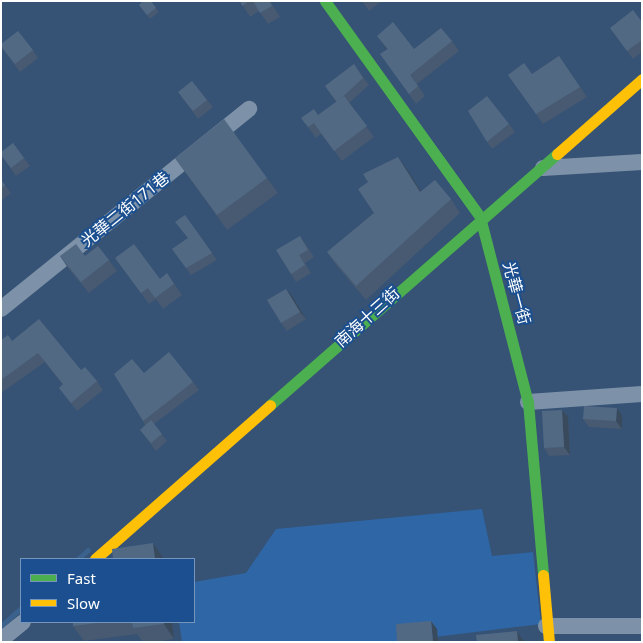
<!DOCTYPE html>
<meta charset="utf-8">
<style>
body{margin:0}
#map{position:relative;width:643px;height:643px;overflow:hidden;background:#365274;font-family:"Noto Sans","Noto Sans TC",sans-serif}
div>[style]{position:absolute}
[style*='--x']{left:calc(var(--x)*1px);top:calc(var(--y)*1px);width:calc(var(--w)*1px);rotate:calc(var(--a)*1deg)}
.green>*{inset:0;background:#2f66a5}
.stream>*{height:4.5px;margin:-2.25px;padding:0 2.25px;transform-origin:2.25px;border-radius:2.25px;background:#3b618d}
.street>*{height:16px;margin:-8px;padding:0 8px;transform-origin:8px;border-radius:8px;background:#7d92a8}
.fast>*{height:11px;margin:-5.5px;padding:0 5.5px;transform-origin:5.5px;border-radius:5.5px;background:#4caf50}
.slow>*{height:11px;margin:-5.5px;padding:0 5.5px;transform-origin:5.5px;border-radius:5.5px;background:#ffc107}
.wall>*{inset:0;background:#475a72}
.shaded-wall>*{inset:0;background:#394a5c}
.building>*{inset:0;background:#526984}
span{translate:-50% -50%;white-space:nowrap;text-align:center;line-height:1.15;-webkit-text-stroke:4px #1b4f8f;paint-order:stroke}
.street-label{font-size:16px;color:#fff}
.frame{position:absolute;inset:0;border:2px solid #fff;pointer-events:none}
.legend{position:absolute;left:20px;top:558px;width:175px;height:65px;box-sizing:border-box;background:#1b4f8f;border:1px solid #7695bc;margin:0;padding:6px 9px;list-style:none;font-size:15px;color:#fff}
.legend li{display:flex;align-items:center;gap:10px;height:25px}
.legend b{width:25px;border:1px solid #7695bc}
</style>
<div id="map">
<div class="green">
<i style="clip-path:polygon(482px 509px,492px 556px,533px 552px,541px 624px,394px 642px,182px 642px,179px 622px,194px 622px,194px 582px,246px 573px,276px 529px)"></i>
</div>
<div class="stream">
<i style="--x:78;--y:559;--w:13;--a:-42"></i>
<i style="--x:1;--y:626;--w:27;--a:-42"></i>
</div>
<div class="street">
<i style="--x:543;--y:168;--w:99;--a:-3.5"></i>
<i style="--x:1;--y:309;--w:319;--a:-38.9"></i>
<i style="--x:528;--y:402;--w:114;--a:-4"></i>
<i style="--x:546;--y:626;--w:96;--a:0"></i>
<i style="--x:1;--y:640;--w:28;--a:-39"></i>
</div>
<div class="fast">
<i style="--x:325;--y:1;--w:266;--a:54.3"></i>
<i style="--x:480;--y:217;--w:191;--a:75.5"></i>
<i style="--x:528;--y:402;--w:174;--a:85"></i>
<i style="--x:270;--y:405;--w:381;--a:-41.2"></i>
</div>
<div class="slow">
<i style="--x:557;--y:154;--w:113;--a:-41.4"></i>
<i style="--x:95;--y:559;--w:233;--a:-41.3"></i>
<i style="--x:543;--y:575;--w:67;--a:84.9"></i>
</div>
<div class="wall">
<i style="clip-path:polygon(151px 1px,159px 12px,150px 19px,139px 5px)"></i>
<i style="clip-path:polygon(240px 1px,270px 1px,280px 17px,268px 24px,259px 11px,250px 17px)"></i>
<i style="clip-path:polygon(362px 1px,382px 1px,369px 11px)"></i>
<i style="clip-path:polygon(642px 22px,642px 52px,633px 59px,610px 28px)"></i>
<i style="clip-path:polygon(377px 36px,414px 49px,452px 41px,459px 51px,417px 84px,425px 96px,416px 104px,380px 54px,387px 49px)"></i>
<i style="clip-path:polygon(1px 47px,33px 50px,38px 58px,20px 72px)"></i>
<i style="clip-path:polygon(559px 56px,587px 97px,543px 124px,508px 75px,532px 74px)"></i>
<i style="clip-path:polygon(354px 64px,369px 85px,349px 103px,374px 137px,342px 161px,321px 134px,316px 138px,301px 118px,318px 115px,336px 102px,325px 86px)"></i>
<i style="clip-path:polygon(178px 92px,207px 100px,213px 107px,198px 119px)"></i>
<i style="clip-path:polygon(509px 124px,515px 132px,492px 149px,487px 142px)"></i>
<i style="clip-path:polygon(13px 143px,30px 166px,16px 176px,1px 155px)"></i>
<i style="clip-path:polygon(175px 158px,267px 178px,278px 193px,227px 230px)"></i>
<i style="clip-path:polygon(408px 171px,421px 192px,451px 199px,460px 213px,366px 300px,337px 266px,327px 252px,374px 213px)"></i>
<i style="clip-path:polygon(1px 180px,11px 193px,1px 201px)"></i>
<i style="clip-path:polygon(185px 215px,217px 260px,191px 275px,172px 249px,188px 238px)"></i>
<i style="clip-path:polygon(300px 236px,314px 257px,305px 263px,311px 273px,296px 282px,291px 274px)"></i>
<i style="clip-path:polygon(60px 256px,85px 256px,109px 260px,117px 271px,89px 293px,68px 268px)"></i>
<i style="clip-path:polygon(115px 258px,160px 279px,167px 273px,182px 295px,163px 309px,156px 299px,149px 304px)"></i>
<i style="clip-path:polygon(286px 289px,306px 319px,287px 331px,281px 323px)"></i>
<i style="clip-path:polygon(1px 340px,12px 341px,81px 370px,97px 381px,103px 390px,77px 411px,59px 388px,63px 385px,45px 362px,1px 393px)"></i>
<i style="clip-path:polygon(144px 373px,193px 382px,199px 390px,154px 424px,167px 441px,156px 451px,140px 430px,145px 425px,143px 421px)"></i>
<i style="clip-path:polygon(562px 410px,568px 417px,570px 455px,549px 456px,544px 448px)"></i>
<i style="clip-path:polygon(622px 416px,622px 429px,589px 427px,583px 419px)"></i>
<i style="clip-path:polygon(73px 622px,172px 622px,174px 639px,153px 642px,143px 642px,137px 634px,84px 641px,73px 626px)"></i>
</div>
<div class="shaded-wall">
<i style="clip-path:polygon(398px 157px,408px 171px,430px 206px,420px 192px)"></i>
<i style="clip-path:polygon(286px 289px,292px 296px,306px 319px,300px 312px)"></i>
<i style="clip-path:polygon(617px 408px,622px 416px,622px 429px,616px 421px)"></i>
<i style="clip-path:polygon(562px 410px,568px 417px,570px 455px,564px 447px)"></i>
<i style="clip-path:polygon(153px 543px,163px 558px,164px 559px,155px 559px)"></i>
<i style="clip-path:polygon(431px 621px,437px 629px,438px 642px,433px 642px)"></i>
<i style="clip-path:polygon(164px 622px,172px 622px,174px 639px,164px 624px)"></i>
<i style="clip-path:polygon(517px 631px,524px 642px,518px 642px)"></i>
</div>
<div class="building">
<i style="clip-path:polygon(143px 1px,151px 1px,156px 8px,147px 15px,139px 5px)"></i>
<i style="clip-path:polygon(240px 1px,249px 1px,242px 6px)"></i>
<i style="clip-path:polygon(253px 1px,269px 1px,272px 6px,260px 13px)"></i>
<i style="clip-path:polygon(633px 10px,642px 22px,642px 40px,627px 51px,610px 28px)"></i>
<i style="clip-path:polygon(393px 22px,414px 49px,441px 28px,452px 41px,410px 75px,418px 86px,409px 94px,380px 54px,388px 49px,377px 36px)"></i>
<i style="clip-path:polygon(18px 31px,33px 50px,15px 64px,1px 46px,1px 44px)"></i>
<i style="clip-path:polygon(559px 56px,580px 87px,536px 114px,508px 75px,524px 63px,532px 74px)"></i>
<i style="clip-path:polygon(354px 64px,363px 78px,337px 102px,325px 86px)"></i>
<i style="clip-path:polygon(192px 81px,207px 100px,193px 111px,178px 92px)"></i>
<i style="clip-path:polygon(344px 96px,367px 126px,334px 151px,314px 123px,308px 127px,301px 118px,314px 109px,318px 115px)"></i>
<i style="clip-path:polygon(487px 96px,509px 124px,487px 142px,468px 111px)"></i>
<i style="clip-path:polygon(224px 119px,267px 178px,217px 215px,175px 158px)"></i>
<i style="clip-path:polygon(13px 143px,24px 158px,11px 168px,1px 155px,1px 152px)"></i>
<i style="clip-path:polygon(398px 157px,420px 192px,435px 180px,451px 199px,356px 286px,327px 252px,374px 213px,358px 189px,368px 182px,363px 174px)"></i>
<i style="clip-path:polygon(1px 180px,5px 185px,1px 189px)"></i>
<i style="clip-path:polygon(185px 215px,212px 253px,186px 268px,172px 249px,188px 238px,175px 222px)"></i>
<i style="clip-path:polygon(300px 236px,308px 250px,299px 255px,305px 265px,291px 274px,276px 250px)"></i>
<i style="clip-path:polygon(76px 244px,85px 256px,98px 246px,109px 260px,81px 282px,60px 256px)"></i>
<i style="clip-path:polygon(134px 244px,160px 279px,167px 273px,174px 284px,155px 298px,148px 288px,141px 293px,115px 258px)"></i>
<i style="clip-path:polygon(286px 289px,300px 312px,281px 323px,267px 300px)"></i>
<i style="clip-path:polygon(39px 319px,81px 370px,85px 367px,97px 381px,71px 403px,59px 388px,63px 384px,38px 353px,1px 380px,1px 340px,8px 335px,12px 341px)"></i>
<i style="clip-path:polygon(169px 352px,193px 382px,143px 421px,114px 374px,132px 359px,144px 373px)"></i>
<i style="clip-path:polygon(584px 406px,617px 408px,616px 421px,583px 419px)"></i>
<i style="clip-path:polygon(562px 410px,564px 447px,544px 448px,542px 411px)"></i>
<i style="clip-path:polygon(151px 420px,162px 434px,151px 443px,140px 430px)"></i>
<i style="clip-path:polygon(153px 543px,155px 559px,113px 559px,112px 549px)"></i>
<i style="clip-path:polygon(431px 621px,433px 642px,397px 642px,396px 624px)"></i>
<i style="clip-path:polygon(73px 622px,106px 622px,73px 626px)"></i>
<i style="clip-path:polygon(132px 622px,164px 622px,164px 624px,133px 628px)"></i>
<i style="clip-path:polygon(517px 631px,518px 642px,477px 642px,476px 635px)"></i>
</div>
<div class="street-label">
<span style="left:125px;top:209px;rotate:-39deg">光華二街171巷</span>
<span style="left:517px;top:293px;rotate:75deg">光華一街</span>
<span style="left:367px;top:317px;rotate:-42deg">南海十三街</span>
</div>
<div class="frame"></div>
<ul class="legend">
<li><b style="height:6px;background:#4caf50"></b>Fast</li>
<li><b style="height:6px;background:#ffc107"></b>Slow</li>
</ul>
</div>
